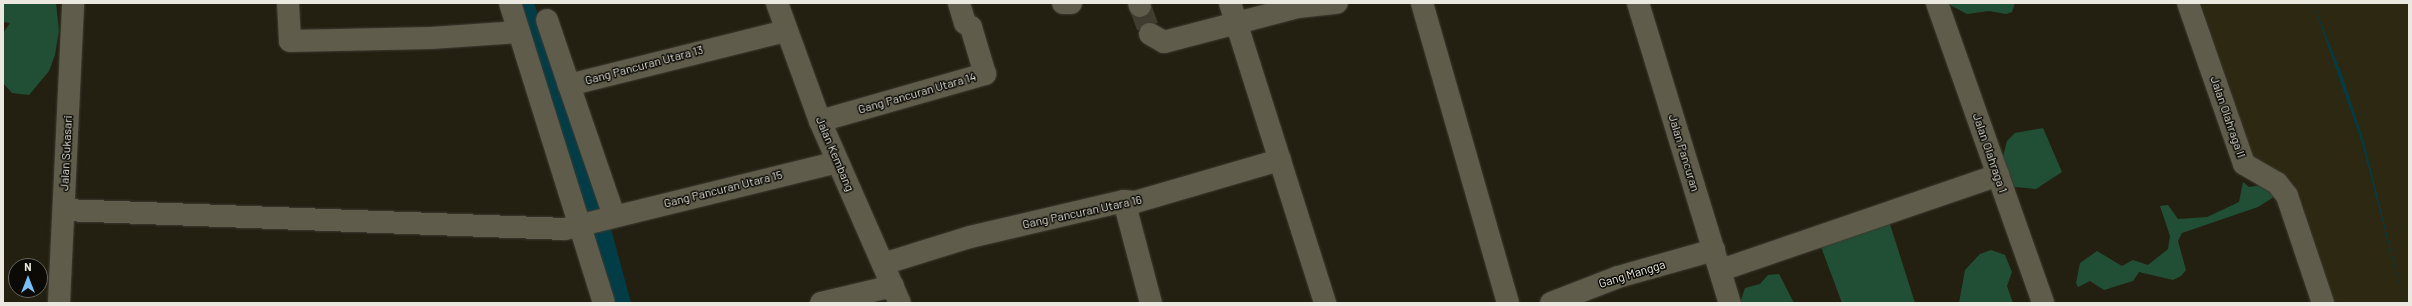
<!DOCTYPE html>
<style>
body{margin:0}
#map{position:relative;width:2412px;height:306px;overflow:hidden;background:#232011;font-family:Barlow,sans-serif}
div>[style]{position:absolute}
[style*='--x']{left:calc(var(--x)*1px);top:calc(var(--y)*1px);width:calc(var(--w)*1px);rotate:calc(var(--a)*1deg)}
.built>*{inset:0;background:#2d2812}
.green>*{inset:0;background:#214f35}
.water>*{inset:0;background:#003d47}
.minor-tunnel>*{height:22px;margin-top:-11px;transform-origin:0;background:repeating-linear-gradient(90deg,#413e30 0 22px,transparent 0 33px)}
.roads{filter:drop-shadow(0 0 1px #3e3a32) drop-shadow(0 0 1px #3e3a32)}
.minor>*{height:22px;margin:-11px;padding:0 11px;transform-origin:11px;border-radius:11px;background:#5f5c4b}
span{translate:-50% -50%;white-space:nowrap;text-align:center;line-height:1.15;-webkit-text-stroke:3px #0b0a04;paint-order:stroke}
.street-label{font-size:12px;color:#ebe9df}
.frame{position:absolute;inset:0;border:4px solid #ebe9df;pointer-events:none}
.north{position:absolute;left:8px;top:258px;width:40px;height:40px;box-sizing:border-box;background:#0b0a04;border:1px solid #65635c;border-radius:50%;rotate:0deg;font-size:11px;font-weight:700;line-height:16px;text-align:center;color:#ebe9df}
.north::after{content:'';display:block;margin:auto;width:14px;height:18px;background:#77c0f7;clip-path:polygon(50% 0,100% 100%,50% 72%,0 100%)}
</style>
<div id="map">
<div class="built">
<i style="clip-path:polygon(2201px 3px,2409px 3px,2409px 303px,2334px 303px,2294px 192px,2250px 154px)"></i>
</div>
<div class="green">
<i style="clip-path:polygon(3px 3px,56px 3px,59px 30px,55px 55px,49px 71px,29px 95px,12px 93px,3px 83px,3px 33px,10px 23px,3px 22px)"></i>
<i style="clip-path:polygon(1946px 3px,2015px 3px,2012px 12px,2006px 14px,1989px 11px,1967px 14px)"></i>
<i style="clip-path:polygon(2043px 128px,2062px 172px,2036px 189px,2014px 187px,2003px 157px,2007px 141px,2015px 133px)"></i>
<i style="clip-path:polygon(2243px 182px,2249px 187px,2261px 185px,2277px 195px,2258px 207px,2182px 233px,2178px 241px,2186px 270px,2181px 276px,2173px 280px,2139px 272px,2133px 281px,2104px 290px,2090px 281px,2078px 287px,2076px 283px,2080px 263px,2097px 251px,2122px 266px,2133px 260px,2148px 265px,2168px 249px,2170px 236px,2160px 206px,2168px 205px,2178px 219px,2207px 217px,2239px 202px)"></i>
<i style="clip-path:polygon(1889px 221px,1915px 303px,1842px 303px,1820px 244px)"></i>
<i style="clip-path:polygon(1991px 250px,2005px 255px,2012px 272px,2007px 286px,2013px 303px,1959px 303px,1965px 270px,1980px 254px)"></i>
<i style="clip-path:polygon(1779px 274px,1794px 303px,1740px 303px,1745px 288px,1760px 284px,1768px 275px)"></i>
</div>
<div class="water">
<i style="clip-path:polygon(513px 3px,534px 3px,606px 210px,631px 303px,611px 303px)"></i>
<i style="clip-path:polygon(2313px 3px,2342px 75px,2364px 142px,2404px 303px,2362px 143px)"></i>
</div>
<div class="minor-tunnel">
<i style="--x:1140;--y:6;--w:30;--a:70"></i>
</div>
<div class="roads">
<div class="minor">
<i style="--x:288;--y:3;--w:38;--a:87"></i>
<i style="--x:290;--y:41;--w:141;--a:-1.2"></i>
<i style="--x:431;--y:38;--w:88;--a:-3.9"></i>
<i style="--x:510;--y:3;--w:314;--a:72.6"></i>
<i style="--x:777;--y:3;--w:126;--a:70"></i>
<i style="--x:820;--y:121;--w:199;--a:66.3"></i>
<i style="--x:1063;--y:3;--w:8;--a:0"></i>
<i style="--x:1139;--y:3;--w:3;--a:72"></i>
<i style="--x:1230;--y:3;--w:315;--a:72.4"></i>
<i style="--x:1422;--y:3;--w:312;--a:74"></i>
<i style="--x:1638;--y:3;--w:314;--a:73"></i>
<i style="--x:1937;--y:3;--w:318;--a:70.5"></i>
<i style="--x:2188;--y:3;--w:170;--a:70.8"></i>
<i style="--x:2244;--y:164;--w:38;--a:30"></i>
<i style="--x:2277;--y:183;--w:16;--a:52"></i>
<i style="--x:2287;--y:196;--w:113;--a:71.4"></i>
<i style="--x:547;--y:20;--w:69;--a:71.3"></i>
<i style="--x:569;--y:85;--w:224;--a:-14"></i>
<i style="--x:1150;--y:34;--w:16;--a:30"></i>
<i style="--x:1164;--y:42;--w:138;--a:-14.6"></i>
<i style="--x:1298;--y:7;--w:39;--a:-6"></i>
<i style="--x:569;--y:85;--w:139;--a:71"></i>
<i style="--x:820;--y:121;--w:172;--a:-15.9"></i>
<i style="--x:985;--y:74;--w:49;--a:-106.6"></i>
<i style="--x:971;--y:27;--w:7;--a:-146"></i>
<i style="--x:965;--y:23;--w:21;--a:-107"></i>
<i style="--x:1124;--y:201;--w:106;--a:75.2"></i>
<i style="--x:64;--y:210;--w:501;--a:2.17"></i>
<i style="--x:565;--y:229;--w:280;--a:-13.8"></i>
<i style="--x:883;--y:264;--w:91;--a:-17.2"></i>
<i style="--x:970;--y:237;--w:158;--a:-13.2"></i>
<i style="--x:1124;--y:201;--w:11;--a:5"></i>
<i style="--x:1135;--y:202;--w:151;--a:-16.2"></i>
<i style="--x:1721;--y:270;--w:293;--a:-18.9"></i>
<i style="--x:59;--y:303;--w:300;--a:-87.3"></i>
<i style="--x:821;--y:303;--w:74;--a:-13.3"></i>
<i style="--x:1551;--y:303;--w:72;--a:-21.2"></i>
<i style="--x:1618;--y:277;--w:100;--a:-15.7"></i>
</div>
</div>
<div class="street-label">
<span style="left:644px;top:65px;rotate:-15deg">Gang Pancuran Utara 13</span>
<span style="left:917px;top:93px;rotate:-16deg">Gang Pancuran Utara 14</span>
<span style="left:2228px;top:117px;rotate:71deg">Jalan Olahraga II</span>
<span style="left:66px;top:153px;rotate:-87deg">Jalan Sukasari</span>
<span style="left:1684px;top:153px;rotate:73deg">Jalan Pancuran</span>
<span style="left:1990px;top:153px;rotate:71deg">Jalan Olahraga 1</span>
<span style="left:835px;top:154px;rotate:67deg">Jalan Kembang</span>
<span style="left:723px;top:189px;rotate:-14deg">Gang Pancuran Utara 15</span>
<span style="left:1082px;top:212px;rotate:-12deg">Gang Pancuran Utara 16</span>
<span style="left:1632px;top:274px;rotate:-17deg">Gang Mangga</span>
</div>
<div class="frame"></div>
<div class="north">N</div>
</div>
